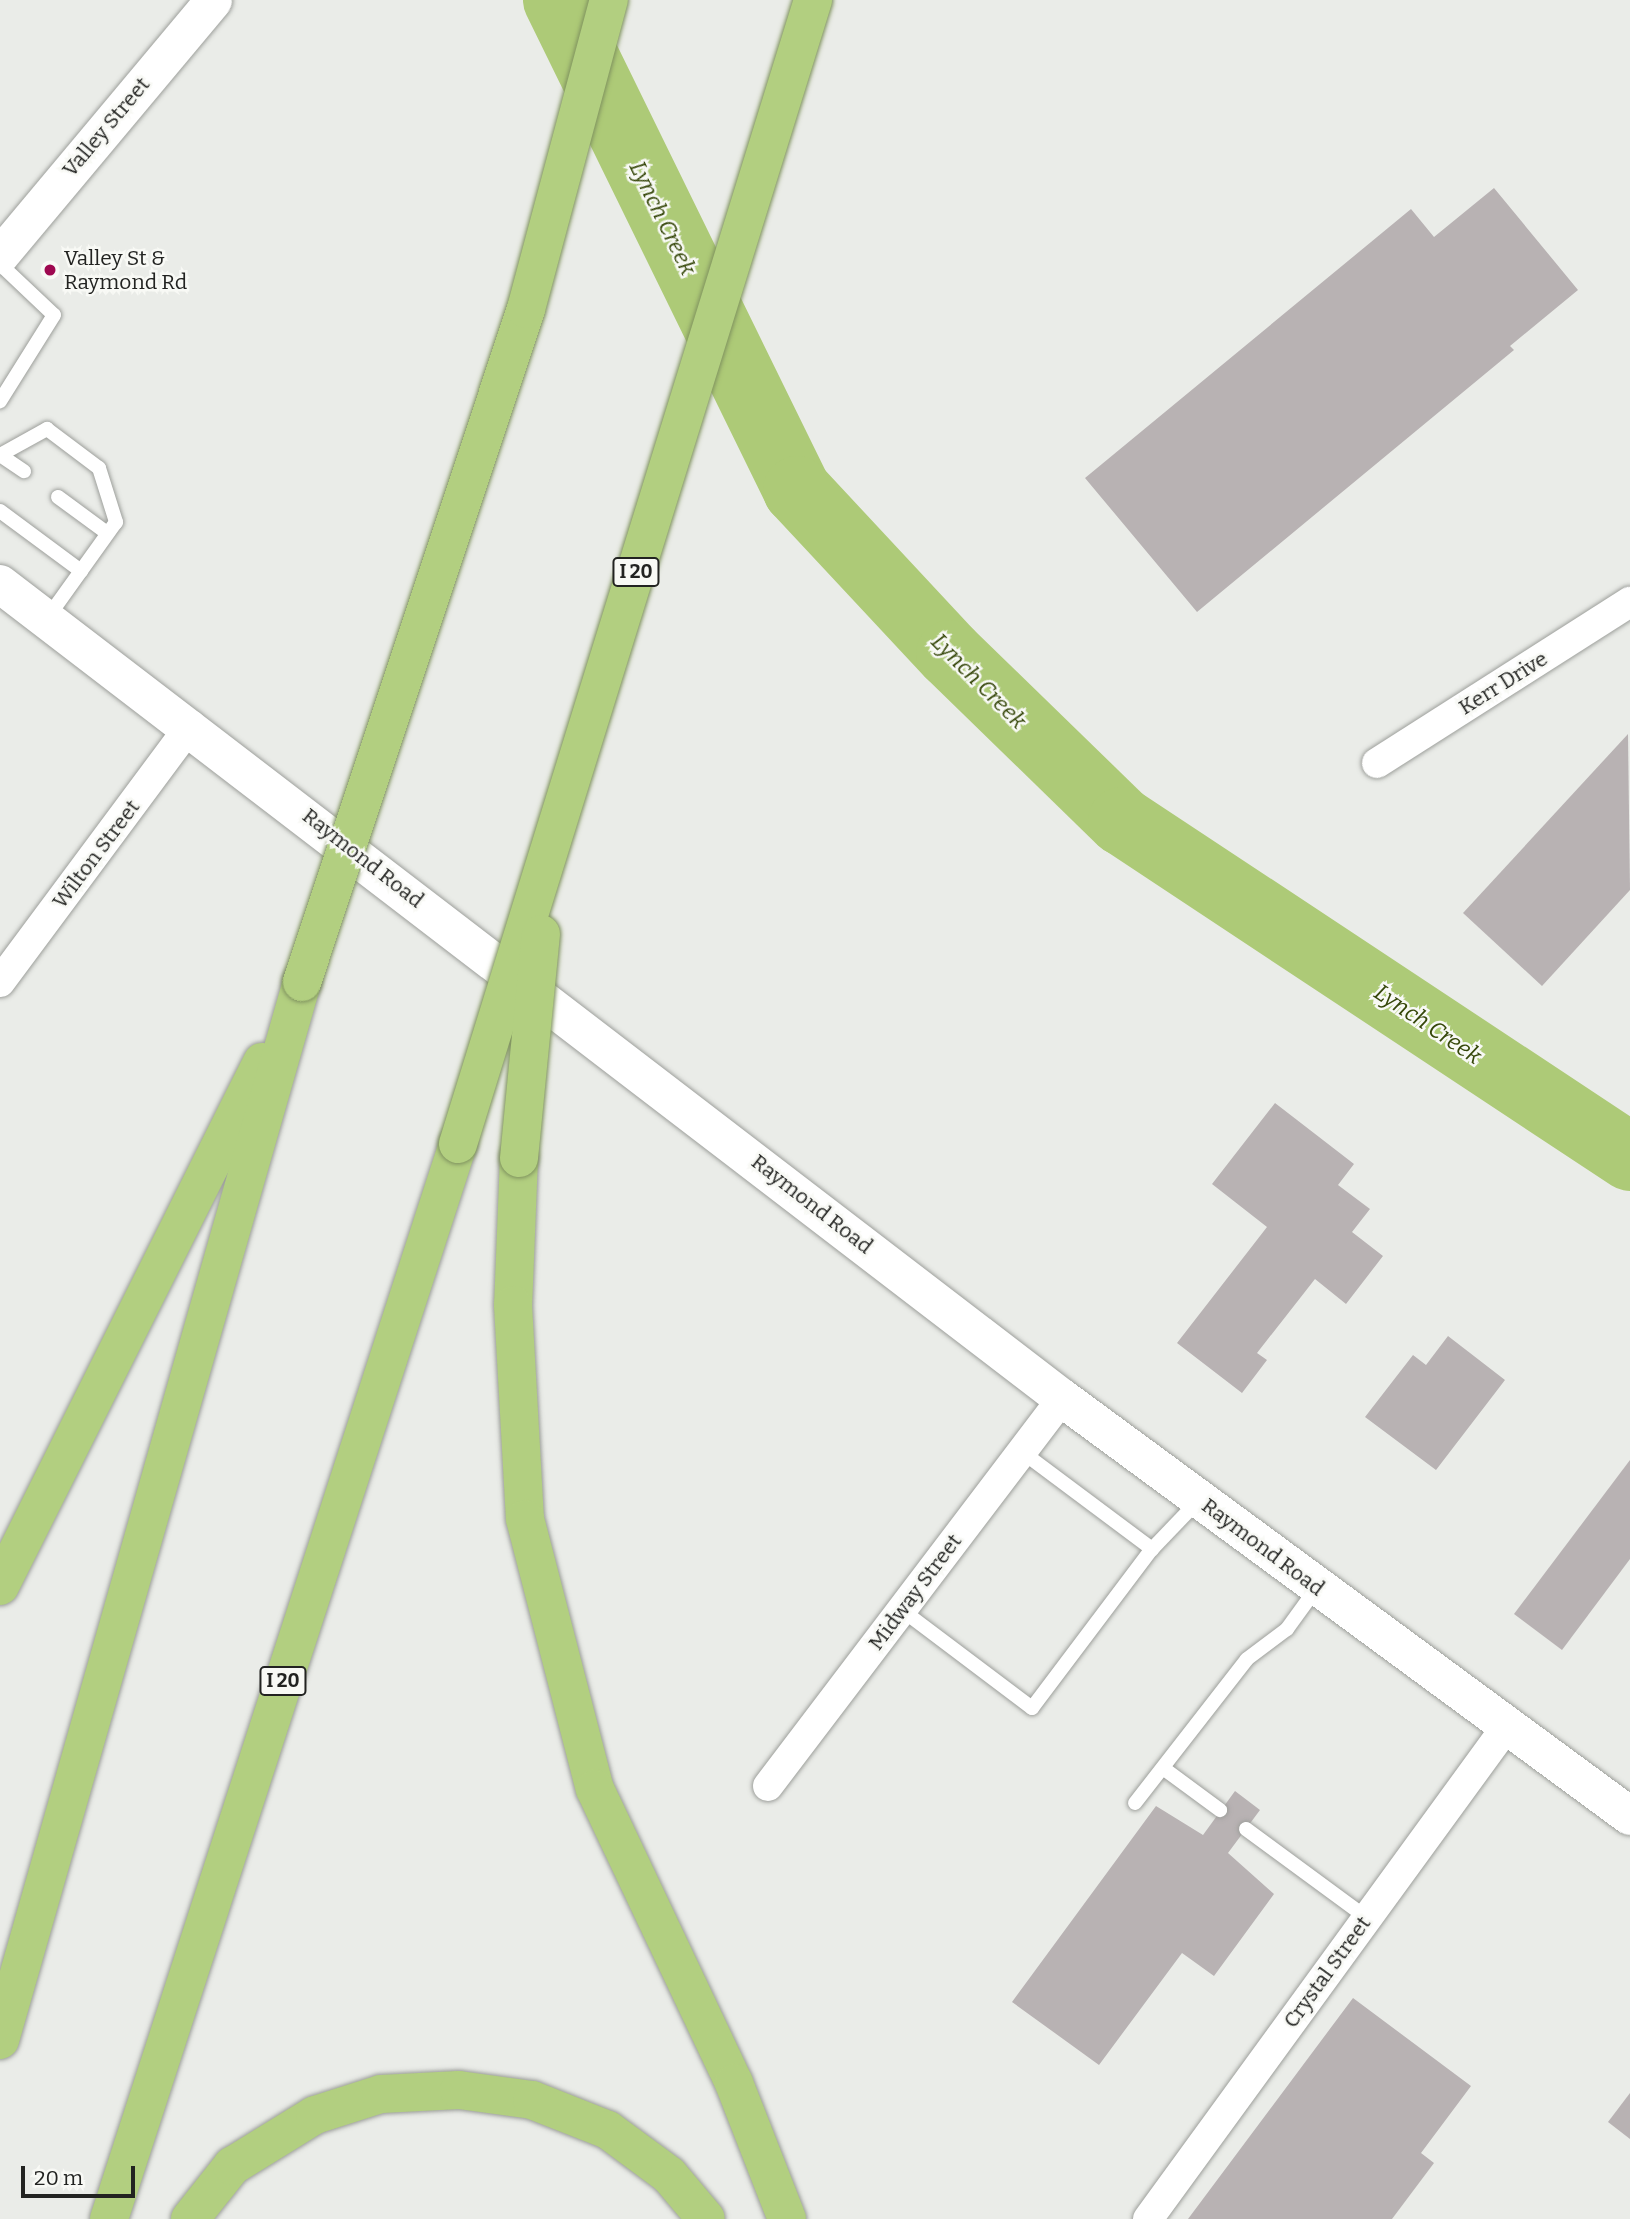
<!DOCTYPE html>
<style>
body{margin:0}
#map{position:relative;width:1630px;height:2219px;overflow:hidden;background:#eaece8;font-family:Bitter,serif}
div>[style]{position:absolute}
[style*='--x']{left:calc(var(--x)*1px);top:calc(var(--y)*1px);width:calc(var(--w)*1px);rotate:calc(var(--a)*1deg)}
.river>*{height:68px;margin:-34px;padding:0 34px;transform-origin:34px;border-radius:34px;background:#adca77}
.building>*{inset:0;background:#b8b2b3}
.roads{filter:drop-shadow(0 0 2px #9d9f9b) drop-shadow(0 0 2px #9d9f9b)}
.service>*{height:14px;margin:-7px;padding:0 7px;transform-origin:7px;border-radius:7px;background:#fff}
.minor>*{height:30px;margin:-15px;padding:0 15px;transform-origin:15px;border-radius:15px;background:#fff}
.tertiary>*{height:37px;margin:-18.5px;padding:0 18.5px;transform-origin:18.5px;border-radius:18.5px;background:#fff}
.secondary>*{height:38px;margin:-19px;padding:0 19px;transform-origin:19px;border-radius:19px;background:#fff}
.motorway>*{height:38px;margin:-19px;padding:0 19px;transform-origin:19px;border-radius:19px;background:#b2cf80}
.bridges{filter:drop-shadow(0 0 2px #80935f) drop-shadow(0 0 2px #80935f)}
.motorway-bridge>*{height:38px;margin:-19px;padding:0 19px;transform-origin:19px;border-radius:19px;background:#b2cf80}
.dots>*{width:19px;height:19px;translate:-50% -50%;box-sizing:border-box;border:4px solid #f8f9f5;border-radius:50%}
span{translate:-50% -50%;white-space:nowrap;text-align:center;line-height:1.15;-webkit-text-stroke:5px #f8f9f5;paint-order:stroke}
.shield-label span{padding:2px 5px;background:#f8f9f5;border:2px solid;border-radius:5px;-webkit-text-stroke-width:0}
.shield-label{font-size:19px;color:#222321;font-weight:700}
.street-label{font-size:21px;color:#222321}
.poi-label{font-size:21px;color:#222321}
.left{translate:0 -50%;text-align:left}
.water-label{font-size:23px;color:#354709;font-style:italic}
.scale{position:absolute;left:21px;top:2166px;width:114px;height:32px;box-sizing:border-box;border:4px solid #222321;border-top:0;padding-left:9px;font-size:21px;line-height:24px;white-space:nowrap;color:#222321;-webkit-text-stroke:5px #f8f9f5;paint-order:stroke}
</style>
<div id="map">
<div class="river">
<i style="--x:557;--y:0;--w:546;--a:63.9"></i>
<i style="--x:797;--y:490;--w:224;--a:47"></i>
<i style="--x:950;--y:654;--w:240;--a:44.2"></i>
<i style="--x:1122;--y:821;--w:609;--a:33.48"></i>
</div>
<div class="building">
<i style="clip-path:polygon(1494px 188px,1578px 290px,1510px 346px,1514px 350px,1197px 612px,1085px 478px,1411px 209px,1434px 237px)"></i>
<i style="clip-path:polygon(1628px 734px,1630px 890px,1542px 986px,1463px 913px)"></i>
<i style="clip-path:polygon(1275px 1103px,1354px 1164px,1338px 1185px,1370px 1209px,1352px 1232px,1383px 1256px,1346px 1304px,1315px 1279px,1257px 1353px,1267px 1360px,1242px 1393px,1177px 1343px,1267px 1227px,1212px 1184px)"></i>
<i style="clip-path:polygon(1448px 1336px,1505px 1380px,1436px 1470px,1365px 1417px,1413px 1355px,1426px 1365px)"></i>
<i style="clip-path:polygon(1630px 1460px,1630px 1559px,1562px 1650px,1514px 1614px)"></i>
<i style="clip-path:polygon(1235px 1791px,1260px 1810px,1228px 1853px,1274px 1894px,1214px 1976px,1182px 1953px,1099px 2065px,1012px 2002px,1156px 1806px,1203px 1835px)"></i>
<i style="clip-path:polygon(1353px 1998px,1471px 2086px,1421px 2153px,1434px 2163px,1392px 2219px,1188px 2219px)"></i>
<i style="clip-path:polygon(1630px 2093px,1630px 2139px,1608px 2122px)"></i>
</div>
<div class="roads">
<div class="service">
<i style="--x:0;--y:264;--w:74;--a:43.4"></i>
<i style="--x:54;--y:315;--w:102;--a:122.1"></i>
<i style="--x:0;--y:455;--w:54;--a:-29"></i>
<i style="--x:47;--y:429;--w:65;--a:36.9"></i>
<i style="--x:99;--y:468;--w:57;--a:72.5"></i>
<i style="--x:116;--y:522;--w:117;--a:125.6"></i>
<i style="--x:0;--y:455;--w:29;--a:34"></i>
<i style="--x:58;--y:497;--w:61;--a:36.3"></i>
<i style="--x:0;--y:511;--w:101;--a:36.5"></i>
<i style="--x:1021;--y:1451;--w:164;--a:36.8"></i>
<i style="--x:902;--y:1610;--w:163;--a:37"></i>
<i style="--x:1032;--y:1708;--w:199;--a:-53"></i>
<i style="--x:1152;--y:1549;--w:68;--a:-46.2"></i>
<i style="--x:1163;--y:1768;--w:71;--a:36.4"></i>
<i style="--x:1135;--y:1803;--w:182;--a:-52.1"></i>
<i style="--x:1247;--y:1659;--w:50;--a:-36.9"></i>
<i style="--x:1287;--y:1629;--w:49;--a:-54.1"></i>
<i style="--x:1246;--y:1829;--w:150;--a:36.3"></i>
</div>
<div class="minor">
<i style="--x:1377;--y:763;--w:300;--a:-32.5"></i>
<i style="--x:0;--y:982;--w:320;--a:-53.4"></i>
<i style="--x:768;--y:1786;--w:487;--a:-52.8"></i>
<i style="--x:1148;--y:2219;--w:610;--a:-53.94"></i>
</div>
<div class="tertiary">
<i style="--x:0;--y:255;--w:332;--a:-50.1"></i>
</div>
<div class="secondary">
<i style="--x:0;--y:584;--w:1338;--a:37.47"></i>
<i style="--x:1062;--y:1398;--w:705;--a:36.35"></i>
</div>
<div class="motorway">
<i style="--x:519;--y:1158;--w:147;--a:92.3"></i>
<i style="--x:513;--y:1305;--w:214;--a:86.8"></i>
<i style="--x:525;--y:1519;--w:279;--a:75.5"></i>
<i style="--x:595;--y:1789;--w:325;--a:64.7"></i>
<i style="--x:734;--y:2083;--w:146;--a:68.7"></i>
<i style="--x:0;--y:1586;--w:586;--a:-63.43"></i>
<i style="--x:0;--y:2040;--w:1100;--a:-74.07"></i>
<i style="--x:109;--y:2219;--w:1130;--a:-72.01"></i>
<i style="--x:190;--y:2219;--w:68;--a:-51.6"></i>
<i style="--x:232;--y:2166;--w:97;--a:-31.6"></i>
<i style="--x:315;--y:2115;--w:69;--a:-17.7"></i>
<i style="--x:381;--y:2094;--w:78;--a:-2.9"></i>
<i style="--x:459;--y:2090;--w:74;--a:7.8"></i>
<i style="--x:532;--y:2100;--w:82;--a:21.5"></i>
<i style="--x:608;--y:2130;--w:76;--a:36.4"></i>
<i style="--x:669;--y:2175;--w:57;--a:49.9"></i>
</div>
</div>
<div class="bridges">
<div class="motorway-bridge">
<i style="--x:302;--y:982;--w:709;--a:-71.59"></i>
<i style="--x:526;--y:309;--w:320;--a:-75"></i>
<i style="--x:458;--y:1144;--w:1198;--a:-72.76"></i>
<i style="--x:519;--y:1158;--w:225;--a:-84.4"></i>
</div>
</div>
<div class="dots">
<i style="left:50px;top:270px;background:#9e0850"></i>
</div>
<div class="shield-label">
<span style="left:636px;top:572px">I 20</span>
<span style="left:283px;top:1681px">I 20</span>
</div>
<div class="street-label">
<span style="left:106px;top:127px;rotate:-50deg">Valley Street</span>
<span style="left:1503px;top:683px;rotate:-32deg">Kerr Drive</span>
<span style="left:96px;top:854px;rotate:-53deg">Wilton Street</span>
<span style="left:363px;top:858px;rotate:38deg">Raymond Road</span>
<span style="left:812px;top:1204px;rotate:38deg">Raymond Road</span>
<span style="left:1263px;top:1547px;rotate:37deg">Raymond Road</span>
<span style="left:915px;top:1592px;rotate:-53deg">Midway Street</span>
<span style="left:1327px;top:1972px;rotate:-54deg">Crystal Street</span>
</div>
<div class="poi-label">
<span class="left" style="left:64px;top:270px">Valley St &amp;<br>Raymond Rd</span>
</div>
<div class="water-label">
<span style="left:663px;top:218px;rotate:64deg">Lynch Creek</span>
<span style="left:979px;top:681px;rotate:45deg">Lynch Creek</span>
<span style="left:1428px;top:1024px;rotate:34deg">Lynch Creek</span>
</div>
<div class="scale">20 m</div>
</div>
